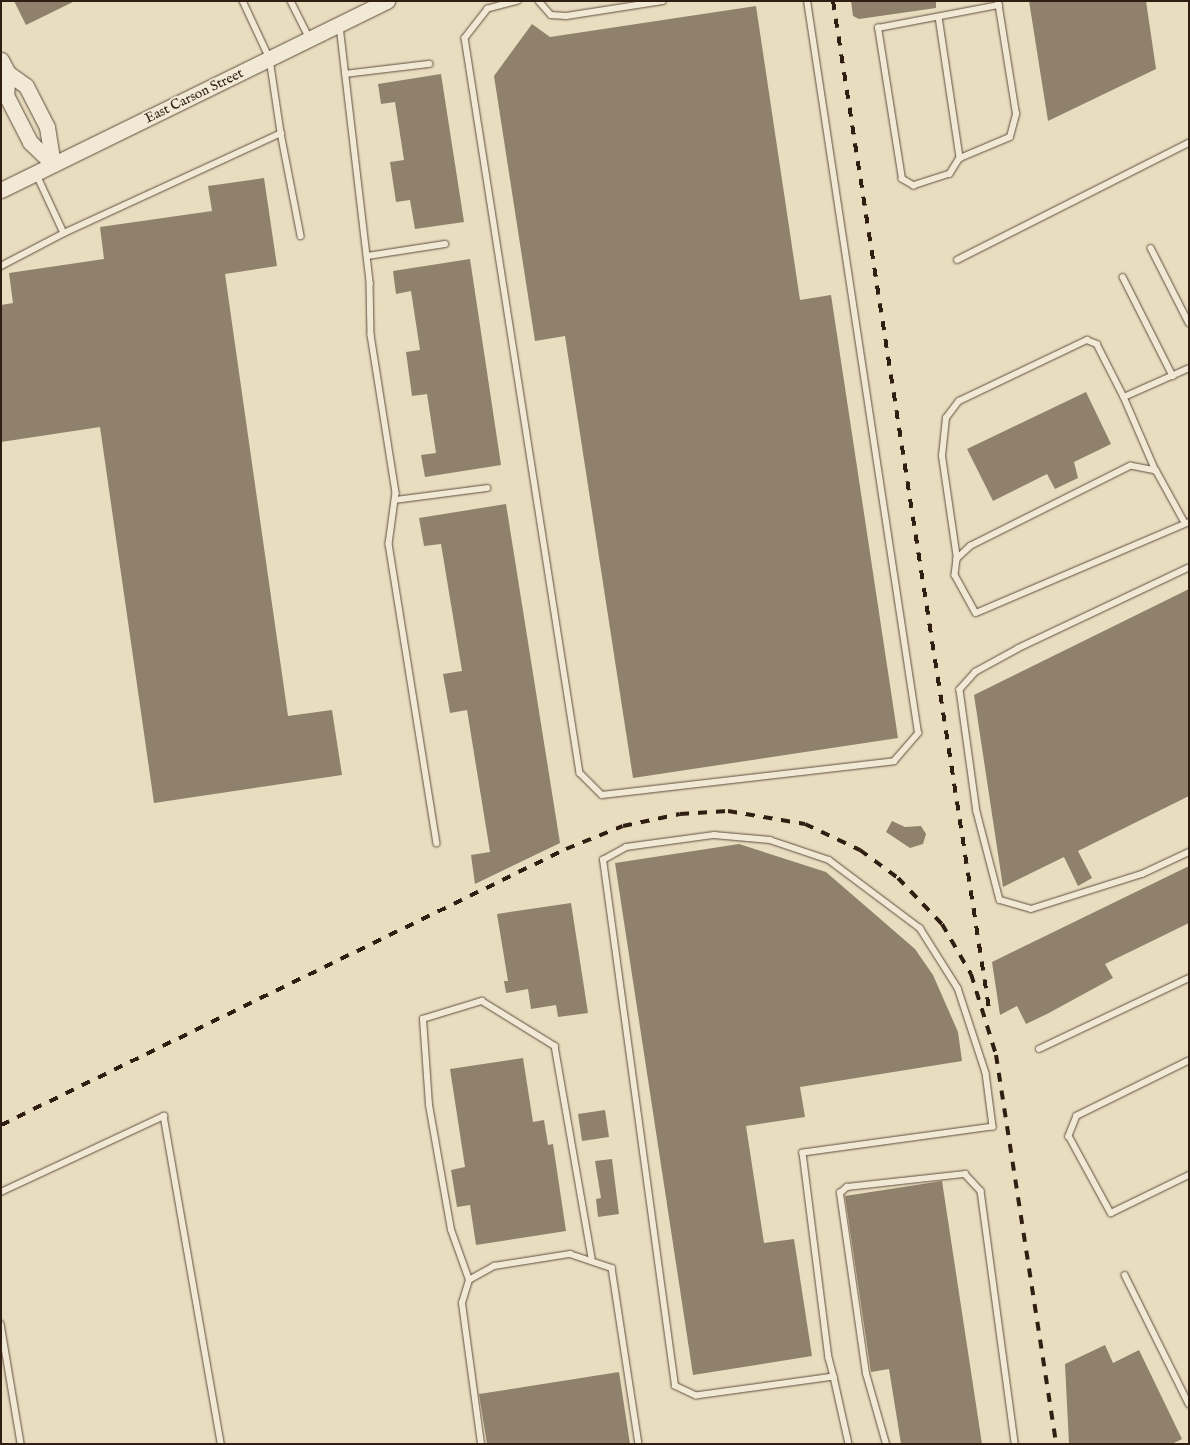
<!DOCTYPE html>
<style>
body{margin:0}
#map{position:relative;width:1190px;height:1445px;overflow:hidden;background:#e9ddbf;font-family:"IM FELL English",serif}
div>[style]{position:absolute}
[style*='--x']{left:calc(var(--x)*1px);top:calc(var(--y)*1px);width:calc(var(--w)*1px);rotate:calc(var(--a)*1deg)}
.building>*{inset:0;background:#90816c}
.roads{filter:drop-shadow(0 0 1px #5e4e3e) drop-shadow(0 0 1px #5e4e3e)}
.lane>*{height:5.5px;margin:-2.75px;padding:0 2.75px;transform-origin:2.75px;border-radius:2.75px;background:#f1e9d5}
.secondary>*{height:15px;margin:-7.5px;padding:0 7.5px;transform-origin:7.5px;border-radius:7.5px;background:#f1e9d5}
.rail>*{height:4px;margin-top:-2px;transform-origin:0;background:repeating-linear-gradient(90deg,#301e13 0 9px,transparent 0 18px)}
span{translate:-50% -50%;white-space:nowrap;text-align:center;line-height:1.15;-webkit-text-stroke:4px #f1e9d5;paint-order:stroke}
.street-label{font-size:14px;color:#301e13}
.frame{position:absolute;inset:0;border:2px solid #301e13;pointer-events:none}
</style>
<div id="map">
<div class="building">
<i style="clip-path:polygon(14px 1px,75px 1px,26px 25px)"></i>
<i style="clip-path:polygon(851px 1px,936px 1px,936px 8px,859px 19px,853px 16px)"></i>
<i style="clip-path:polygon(1029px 1px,1146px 1px,1156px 69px,1048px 121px)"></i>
<i style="clip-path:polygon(756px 6px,800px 300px,831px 295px,898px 738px,633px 778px,565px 336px,535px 341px,494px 76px,532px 24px,550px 37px)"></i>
<i style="clip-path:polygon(441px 74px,464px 222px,415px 229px,410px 200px,396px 202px,390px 162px,404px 160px,395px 102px,381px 104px,378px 84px)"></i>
<i style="clip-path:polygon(264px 178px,277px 266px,225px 274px,288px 716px,332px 710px,342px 775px,154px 803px,100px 427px,1px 442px,1px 305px,13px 303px,9px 273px,104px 259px,100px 227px,212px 211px,208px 186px)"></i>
<i style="clip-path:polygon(470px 259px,501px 465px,425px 477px,421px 455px,436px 453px,427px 394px,412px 396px,406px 352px,420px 350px,411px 291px,396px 294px,393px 271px)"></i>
<i style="clip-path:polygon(1086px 392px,1111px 444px,1074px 462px,1078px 478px,1055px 489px,1047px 474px,993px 501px,967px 449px)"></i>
<i style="clip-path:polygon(506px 504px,560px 843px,475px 884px,471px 855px,490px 852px,467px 710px,450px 713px,443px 674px,462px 671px,441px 544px,424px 546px,419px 518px)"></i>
<i style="clip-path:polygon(1189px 589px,1189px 796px,1078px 851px,1092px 878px,1078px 886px,1064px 857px,1003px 887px,974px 695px)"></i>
<i style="clip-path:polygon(892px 821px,905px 827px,921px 826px,926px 834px,923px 844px,910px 848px,886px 832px)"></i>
<i style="clip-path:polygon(739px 844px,826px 872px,915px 949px,933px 975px,958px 1032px,962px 1061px,800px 1087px,805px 1117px,746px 1126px,764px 1243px,794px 1239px,812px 1356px,693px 1375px,615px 863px)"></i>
<i style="clip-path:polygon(1189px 866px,1189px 923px,1105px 964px,1113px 978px,1047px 1014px,1026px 1024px,1017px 1006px,1000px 1015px,992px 962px)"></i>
<i style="clip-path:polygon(571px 903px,588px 1013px,558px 1017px,556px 1005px,531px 1009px,528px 989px,506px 993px,504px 981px,508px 981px,497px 914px)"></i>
<i style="clip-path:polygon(523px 1058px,533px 1122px,544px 1120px,548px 1145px,553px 1144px,566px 1231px,476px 1245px,470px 1205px,457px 1207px,451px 1170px,465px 1167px,450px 1069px)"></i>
<i style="clip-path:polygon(605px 1110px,609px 1137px,582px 1141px,578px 1114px)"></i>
<i style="clip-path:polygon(612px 1159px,619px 1214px,598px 1217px,596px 1199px,601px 1198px,595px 1161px)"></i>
<i style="clip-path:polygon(942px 1181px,982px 1444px,901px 1444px,889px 1369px,871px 1372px,845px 1196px)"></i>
<i style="clip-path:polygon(1105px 1345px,1113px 1363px,1139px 1350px,1182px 1439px,1172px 1444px,1069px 1444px,1065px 1364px)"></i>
<i style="clip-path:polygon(619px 1372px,630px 1444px,487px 1444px,479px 1394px)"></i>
</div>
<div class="roads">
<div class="lane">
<i style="--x:243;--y:1;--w:64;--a:65"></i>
<i style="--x:270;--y:59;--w:75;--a:81.5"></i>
<i style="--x:291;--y:1;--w:40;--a:63.4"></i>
<i style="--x:518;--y:1;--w:31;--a:165"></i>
<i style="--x:488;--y:9;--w:37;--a:128"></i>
<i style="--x:465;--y:38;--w:744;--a:81.11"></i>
<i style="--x:580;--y:773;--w:31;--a:45"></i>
<i style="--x:602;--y:795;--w:294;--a:-6.6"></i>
<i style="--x:894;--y:761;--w:37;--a:-49"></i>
<i style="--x:918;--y:733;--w:740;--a:-98.62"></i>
<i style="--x:539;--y:1;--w:18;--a:49"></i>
<i style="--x:551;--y:15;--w:15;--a:4"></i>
<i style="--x:566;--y:16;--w:98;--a:-8.8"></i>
<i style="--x:939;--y:17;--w:143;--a:81.5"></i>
<i style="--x:960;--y:158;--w:54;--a:-22.8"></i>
<i style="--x:1010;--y:137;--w:24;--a:-75"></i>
<i style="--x:1016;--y:114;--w:114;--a:-99.1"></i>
<i style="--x:340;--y:26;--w:259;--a:83.3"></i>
<i style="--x:370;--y:283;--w:52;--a:88.9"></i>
<i style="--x:371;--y:335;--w:160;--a:81"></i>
<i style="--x:396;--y:493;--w:51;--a:97.8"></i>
<i style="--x:389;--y:544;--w:303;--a:80.9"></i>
<i style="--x:345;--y:74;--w:85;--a:-6.8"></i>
<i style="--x:960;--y:158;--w:19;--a:122"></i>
<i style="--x:950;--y:174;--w:38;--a:162"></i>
<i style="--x:914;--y:186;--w:14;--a:-150"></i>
<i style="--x:902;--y:179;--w:153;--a:-99"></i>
<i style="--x:878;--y:28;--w:123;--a:-10.8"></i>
<i style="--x:36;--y:173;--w:66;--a:65"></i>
<i style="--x:64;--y:233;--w:239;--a:-24.7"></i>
<i style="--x:281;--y:133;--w:105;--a:79"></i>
<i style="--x:1151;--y:248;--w:84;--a:63.1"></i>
<i style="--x:367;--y:256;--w:79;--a:-8.7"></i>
<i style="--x:957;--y:260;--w:260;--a:-26.8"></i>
<i style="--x:1;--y:266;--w:71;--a:-27.6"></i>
<i style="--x:1123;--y:277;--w:111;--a:63.2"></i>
<i style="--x:1124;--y:397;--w:81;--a:66.6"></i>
<i style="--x:395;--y:500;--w:93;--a:-7.4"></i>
<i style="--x:1184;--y:522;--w:58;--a:-118.8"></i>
<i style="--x:1156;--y:471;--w:25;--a:-169"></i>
<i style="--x:1131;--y:466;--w:179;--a:153.4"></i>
<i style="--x:971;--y:546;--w:19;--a:137"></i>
<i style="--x:957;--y:559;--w:16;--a:97"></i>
<i style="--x:955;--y:575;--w:43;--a:61.1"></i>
<i style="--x:976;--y:613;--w:232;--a:-23.1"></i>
<i style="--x:957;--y:559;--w:104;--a:-98.3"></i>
<i style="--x:942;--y:456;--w:38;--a:-84"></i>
<i style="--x:946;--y:418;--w:21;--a:-53"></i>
<i style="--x:959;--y:401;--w:142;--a:-25.5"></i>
<i style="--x:1087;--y:340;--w:11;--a:22"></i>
<i style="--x:1097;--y:344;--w:59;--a:63"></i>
<i style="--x:1124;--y:397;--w:71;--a:-24"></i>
<i style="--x:1189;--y:568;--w:189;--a:154.7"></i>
<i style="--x:1018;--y:649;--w:48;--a:151.3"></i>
<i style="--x:976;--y:672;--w:24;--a:132"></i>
<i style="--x:960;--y:690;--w:123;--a:82.1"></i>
<i style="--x:977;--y:812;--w:91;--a:75.4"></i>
<i style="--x:1000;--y:900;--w:32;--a:16"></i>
<i style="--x:1031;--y:909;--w:116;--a:-17.5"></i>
<i style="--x:1142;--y:874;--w:52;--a:-25.1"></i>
<i style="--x:1039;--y:1049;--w:166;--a:-25.3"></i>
<i style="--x:1189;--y:1061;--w:125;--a:153.8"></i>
<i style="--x:1077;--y:1116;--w:22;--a:112"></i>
<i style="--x:1069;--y:1136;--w:88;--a:61.4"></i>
<i style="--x:1111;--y:1213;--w:87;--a:-26"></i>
<i style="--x:1;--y:1192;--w:180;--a:-25"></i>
<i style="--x:164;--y:1116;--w:333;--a:80.1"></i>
<i style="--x:1125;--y:1275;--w:144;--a:63.6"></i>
<i style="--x:469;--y:1280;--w:53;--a:-109.8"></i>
<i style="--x:451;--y:1230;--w:127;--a:-100"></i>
<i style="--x:429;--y:1105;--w:86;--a:-94"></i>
<i style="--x:423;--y:1019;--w:62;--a:-17"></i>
<i style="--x:482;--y:1001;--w:86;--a:31.7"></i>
<i style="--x:555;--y:1046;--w:215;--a:80.1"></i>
<i style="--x:1;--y:1324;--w:122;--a:80.5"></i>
<i style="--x:834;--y:1377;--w:139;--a:172.2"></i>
<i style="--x:696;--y:1396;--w:23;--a:-155"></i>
<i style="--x:675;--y:1386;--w:531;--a:-97.79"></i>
<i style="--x:603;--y:860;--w:26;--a:-29"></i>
<i style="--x:626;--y:847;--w:89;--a:-7.8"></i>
<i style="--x:714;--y:835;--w:56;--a:5.1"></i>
<i style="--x:770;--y:840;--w:62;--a:18.7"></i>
<i style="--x:829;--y:860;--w:114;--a:36.8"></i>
<i style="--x:920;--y:928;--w:71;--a:57.7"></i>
<i style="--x:958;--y:988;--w:89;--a:71.8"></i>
<i style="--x:986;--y:1073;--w:54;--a:82.6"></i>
<i style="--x:993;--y:1127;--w:192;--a:172.2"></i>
<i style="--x:803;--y:1153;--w:207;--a:82.8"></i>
<i style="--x:829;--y:1358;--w:20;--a:75"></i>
<i style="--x:834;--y:1377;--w:69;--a:77.4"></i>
<i style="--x:481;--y:1444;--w:142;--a:-97.7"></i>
<i style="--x:462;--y:1303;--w:24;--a:-73"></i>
<i style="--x:469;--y:1280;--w:29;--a:-29"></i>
<i style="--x:494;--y:1266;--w:77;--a:-9"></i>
<i style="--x:570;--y:1254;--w:44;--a:18.4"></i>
<i style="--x:612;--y:1268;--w:178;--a:81.3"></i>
<i style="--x:886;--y:1444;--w:73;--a:-105.9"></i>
<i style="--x:866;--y:1374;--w:183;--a:-98.2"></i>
<i style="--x:840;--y:1193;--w:9;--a:-41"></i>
<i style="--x:847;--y:1187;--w:119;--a:-6.3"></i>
<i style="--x:965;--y:1174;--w:23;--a:47"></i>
<i style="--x:981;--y:1191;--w:255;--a:82.3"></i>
</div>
<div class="secondary">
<i style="--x:1;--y:60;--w:15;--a:62"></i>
<i style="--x:8;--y:73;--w:22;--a:36"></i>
<i style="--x:26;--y:86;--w:46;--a:62.9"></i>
<i style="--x:47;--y:127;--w:37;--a:81"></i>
<i style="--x:8;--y:73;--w:22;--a:95"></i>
<i style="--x:6;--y:95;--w:53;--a:62.9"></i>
<i style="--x:30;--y:142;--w:32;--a:44"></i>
<i style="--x:1;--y:190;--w:430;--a:-26.1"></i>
</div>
</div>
<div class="rail">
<i style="--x:833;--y:1;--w:1020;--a:81.2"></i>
<i style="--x:1;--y:1125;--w:629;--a:-26.04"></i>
<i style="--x:566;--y:849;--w:61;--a:-22"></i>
<i style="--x:623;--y:826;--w:58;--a:-11.9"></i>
<i style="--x:680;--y:814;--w:48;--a:-3.6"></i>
<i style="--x:728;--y:811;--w:78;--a:9.6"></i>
<i style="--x:805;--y:824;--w:61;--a:25.3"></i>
<i style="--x:860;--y:850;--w:47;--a:36.4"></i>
<i style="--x:898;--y:878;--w:64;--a:46.3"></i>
<i style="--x:942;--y:924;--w:58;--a:59.9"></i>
<i style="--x:971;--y:974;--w:85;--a:72.8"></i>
<i style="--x:996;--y:1055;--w:394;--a:81.2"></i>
</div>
<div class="street-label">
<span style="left:194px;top:96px;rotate:-26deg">East Carson Street</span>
</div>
<div class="frame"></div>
</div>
